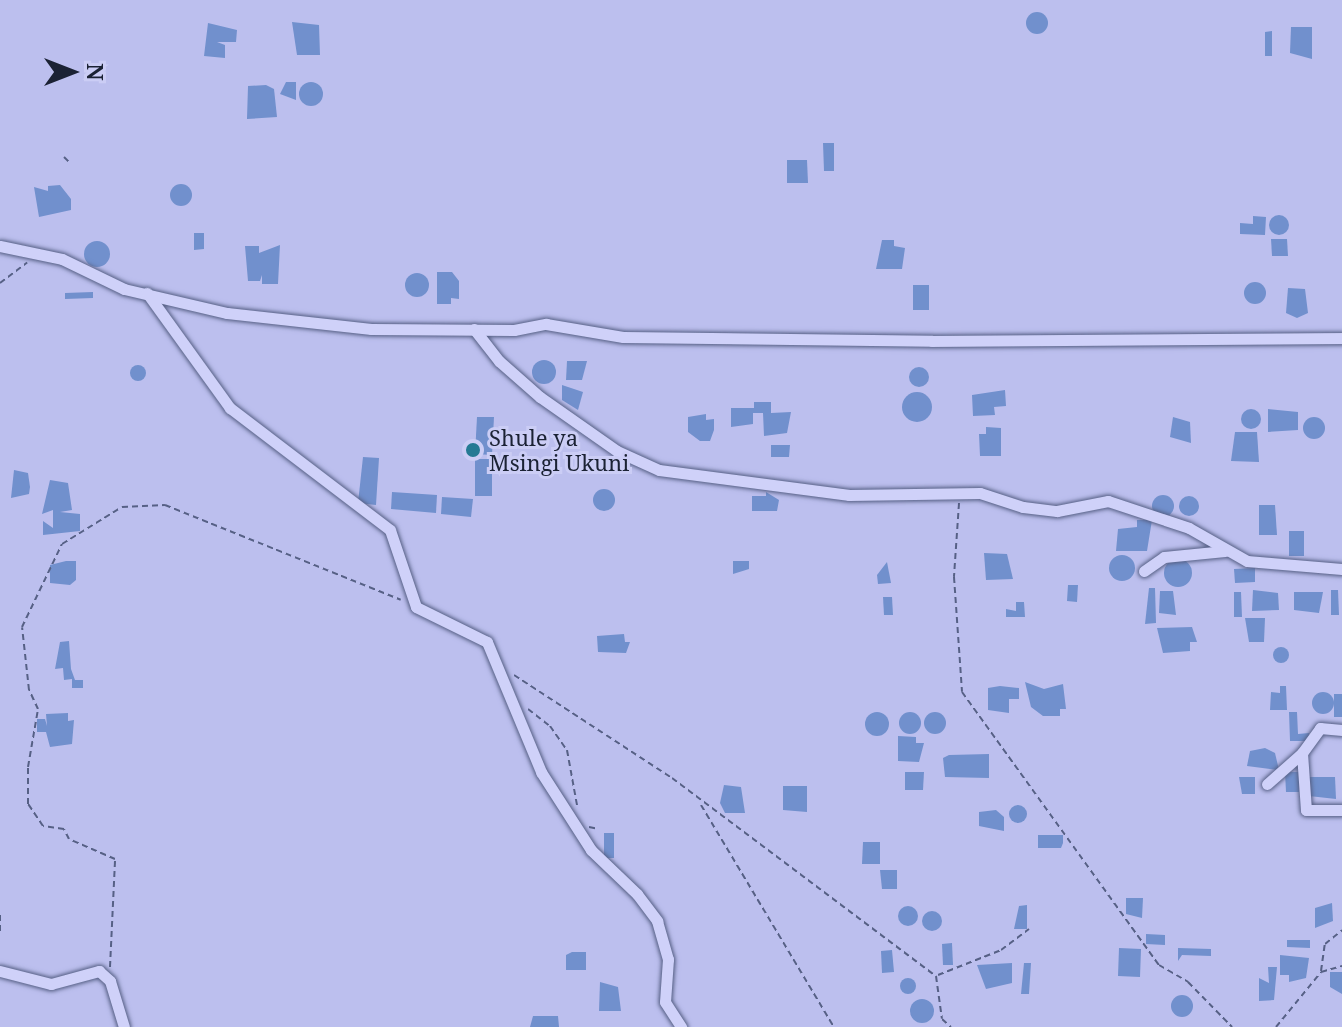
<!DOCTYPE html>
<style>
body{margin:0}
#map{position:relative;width:1342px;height:1027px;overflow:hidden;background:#bcbfee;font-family:"Noto Serif",serif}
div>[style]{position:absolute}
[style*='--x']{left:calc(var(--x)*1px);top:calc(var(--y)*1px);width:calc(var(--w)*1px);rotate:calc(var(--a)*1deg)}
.building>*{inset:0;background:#7190cd}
.round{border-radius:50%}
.path>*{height:2px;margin-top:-1px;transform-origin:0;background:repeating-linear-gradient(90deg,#566085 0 6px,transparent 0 10px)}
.roads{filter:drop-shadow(0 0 2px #566085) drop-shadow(0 0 2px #566085)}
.minor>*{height:11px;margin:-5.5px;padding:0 5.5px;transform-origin:5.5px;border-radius:5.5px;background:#cfd1f9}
.dots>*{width:22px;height:22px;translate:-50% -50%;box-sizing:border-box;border:4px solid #cbcdf5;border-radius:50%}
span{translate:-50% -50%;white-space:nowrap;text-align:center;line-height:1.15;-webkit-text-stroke:6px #cbcdf5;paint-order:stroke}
.poi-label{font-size:22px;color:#1b2234}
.left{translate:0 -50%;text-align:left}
.north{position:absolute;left:32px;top:32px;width:80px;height:80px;-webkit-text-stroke:6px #cbcdf5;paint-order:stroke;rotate:90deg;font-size:22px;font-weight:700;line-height:32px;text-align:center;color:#1b2234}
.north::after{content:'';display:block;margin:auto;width:28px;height:36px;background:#1b2234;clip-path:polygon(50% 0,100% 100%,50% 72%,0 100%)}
</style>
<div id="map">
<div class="building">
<i class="round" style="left:1026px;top:12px;width:22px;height:22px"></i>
<i style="clip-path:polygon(292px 22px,319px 25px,320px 55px,297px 55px)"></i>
<i style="clip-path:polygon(208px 23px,237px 30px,236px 42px,217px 42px,225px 45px,225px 58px,204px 56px)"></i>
<i style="clip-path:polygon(1291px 27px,1312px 27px,1312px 59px,1290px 53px)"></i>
<i style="clip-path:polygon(1272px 31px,1272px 56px,1265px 56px,1265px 32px)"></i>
<i class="round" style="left:299px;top:82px;width:24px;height:24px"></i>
<i style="clip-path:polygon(286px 82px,296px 82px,296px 100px,280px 94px)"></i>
<i style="clip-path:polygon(266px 85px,274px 89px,277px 117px,247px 119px,248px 86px)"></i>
<i style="clip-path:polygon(823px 143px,834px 143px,834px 171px,824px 171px)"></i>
<i style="clip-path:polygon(787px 160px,807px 160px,808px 183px,787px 183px)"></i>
<i class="round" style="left:170px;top:184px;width:22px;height:22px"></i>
<i style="clip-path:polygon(60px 185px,71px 199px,71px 210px,39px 217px,34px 187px,48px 191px,48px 186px)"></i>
<i class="round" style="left:1269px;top:215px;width:20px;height:20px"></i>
<i style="clip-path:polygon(1253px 216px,1266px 217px,1265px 235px,1240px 234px,1240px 223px,1253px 224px)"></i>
<i style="clip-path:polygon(194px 233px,204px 233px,204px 249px,194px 250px)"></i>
<i style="clip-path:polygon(1271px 239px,1287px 239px,1288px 256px,1272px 256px)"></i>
<i style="clip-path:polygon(882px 240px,894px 240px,894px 246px,905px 248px,902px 269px,876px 269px)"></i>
<i class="round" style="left:84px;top:241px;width:26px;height:26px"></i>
<i style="clip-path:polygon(280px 245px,278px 284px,262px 284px,262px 275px,260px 281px,248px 281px,245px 246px,259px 246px,259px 253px)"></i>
<i style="clip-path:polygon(437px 272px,452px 272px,459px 281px,459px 299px,451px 298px,451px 304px,437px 304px)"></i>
<i class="round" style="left:405px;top:273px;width:24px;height:24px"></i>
<i class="round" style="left:1244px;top:282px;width:22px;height:22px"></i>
<i style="clip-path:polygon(913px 285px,929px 285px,929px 310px,913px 310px)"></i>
<i style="clip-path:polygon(1288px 288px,1305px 289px,1308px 313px,1297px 318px,1286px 313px)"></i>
<i style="clip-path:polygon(93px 292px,93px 298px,65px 299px,65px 293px)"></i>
<i class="round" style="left:532px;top:360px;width:24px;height:24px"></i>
<i style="clip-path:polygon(567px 361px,587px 361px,582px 380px,566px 380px)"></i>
<i class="round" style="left:130px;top:365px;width:16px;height:16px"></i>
<i class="round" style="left:909px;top:367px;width:20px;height:20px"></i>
<i style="clip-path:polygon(562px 385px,583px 392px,578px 410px,562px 400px)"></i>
<i style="clip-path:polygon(1005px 390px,1006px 406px,994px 407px,995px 415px,973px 416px,972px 395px)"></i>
<i class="round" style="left:902px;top:392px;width:30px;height:30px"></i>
<i style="clip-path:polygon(754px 402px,771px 402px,771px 413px,791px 412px,787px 433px,764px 436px,763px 413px,753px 413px,753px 424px,731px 427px,731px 408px,754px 408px)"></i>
<i style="clip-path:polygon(1268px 409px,1298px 412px,1298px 430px,1268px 432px)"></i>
<i class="round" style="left:1241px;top:409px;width:20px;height:20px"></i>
<i style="clip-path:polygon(706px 414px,706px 420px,714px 419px,714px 430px,710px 441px,700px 441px,688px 432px,688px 417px)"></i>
<i class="round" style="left:1303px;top:417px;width:22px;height:22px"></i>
<i style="clip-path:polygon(477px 417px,494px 417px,492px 455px,475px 454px)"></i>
<i style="clip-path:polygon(1173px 417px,1190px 422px,1191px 443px,1170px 437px)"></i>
<i style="clip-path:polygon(986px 427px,1001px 428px,1001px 456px,980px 456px,979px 434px,986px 434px)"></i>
<i style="clip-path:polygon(1235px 432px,1257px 432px,1259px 462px,1231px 461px)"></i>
<i style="clip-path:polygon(771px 445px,790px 445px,789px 457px,771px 457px)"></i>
<i style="clip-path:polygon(363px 457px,379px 458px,376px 505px,358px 503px)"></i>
<i style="clip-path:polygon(475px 459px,492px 459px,492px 496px,475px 496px)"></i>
<i style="clip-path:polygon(14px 470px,28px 473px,30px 487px,29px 494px,11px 498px)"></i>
<i style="clip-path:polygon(50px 480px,68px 483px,72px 510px,60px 512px,80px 514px,80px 531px,43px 535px,43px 521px,53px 528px,53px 510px,42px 514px)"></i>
<i class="round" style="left:593px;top:489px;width:22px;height:22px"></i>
<i style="clip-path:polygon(392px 492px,437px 495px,436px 513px,391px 509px)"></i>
<i style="clip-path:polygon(766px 492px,779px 500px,777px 511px,752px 511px,752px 496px,766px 496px)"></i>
<i class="round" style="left:1152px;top:495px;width:22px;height:22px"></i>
<i class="round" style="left:1179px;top:496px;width:20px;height:20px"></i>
<i style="clip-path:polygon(442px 497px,473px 499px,471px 517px,441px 514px)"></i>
<i style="clip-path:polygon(1259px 505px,1275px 505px,1277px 535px,1259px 535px)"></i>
<i style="clip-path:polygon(1137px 520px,1152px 520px,1147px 551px,1116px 551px,1118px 529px,1137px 527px)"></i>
<i style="clip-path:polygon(1289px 531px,1304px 531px,1304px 556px,1289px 556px)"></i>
<i style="clip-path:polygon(984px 553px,1007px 554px,1013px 579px,986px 580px)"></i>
<i class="round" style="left:1109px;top:555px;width:26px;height:26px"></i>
<i class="round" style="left:1164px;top:559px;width:28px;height:28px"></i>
<i style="clip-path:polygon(66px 561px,76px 561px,76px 580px,70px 585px,50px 583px,50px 565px)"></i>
<i style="clip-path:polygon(733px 561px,749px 561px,749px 569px,733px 574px)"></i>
<i style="clip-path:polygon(887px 562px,891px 583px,878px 584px,877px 575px)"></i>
<i style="clip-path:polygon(1255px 568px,1255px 582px,1235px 583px,1234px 569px)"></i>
<i style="clip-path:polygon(1068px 585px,1078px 585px,1077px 602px,1067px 601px)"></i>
<i style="clip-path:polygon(1149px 588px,1155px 588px,1156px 623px,1145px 624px)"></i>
<i style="clip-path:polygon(1253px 590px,1278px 593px,1279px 610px,1252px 611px)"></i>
<i style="clip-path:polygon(1331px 590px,1338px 590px,1339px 615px,1331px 615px)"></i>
<i style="clip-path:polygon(1160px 591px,1173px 591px,1176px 615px,1159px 613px)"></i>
<i style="clip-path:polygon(1234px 592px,1241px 592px,1242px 617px,1234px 617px)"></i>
<i style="clip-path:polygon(1294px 592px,1323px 592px,1319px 613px,1294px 610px)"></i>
<i style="clip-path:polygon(883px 597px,892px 597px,893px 615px,884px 615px)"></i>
<i style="clip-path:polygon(1016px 602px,1024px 602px,1025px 617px,1006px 617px,1006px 609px,1016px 611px)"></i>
<i style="clip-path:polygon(1245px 618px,1265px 618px,1264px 642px,1249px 642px)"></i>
<i style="clip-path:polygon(1192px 627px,1197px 642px,1190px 642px,1190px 651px,1163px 653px,1157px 628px)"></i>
<i style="clip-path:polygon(624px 634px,625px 642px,630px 642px,626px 653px,598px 652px,597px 636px)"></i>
<i style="clip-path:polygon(69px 641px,71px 669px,75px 680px,83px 680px,83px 688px,72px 688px,72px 679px,64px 680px,63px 668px,55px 669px,60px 642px)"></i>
<i class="round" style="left:1273px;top:647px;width:16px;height:16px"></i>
<i style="clip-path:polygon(1025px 682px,1044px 689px,1063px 684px,1066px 709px,1060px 709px,1060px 716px,1043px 716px,1031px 707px)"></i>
<i style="clip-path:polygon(1000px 686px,1019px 688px,1019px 699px,1009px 699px,1009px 713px,988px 710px,988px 688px)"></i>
<i style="clip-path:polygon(1280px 686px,1286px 686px,1287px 710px,1270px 710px,1271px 692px,1280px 693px)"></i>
<i class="round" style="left:1312px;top:692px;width:22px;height:22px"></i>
<i style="clip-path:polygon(1334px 694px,1342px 694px,1342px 717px,1334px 717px)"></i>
<i style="clip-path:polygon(1289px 712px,1297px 712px,1298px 734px,1309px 733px,1309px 741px,1290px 741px)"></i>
<i class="round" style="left:865px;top:712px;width:24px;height:24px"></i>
<i class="round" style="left:924px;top:712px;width:22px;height:22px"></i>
<i class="round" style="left:899px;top:712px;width:22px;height:22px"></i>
<i style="clip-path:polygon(68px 713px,68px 721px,74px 720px,72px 744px,50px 747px,46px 732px,37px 732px,37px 719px,45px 719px,47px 726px,46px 714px)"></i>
<i style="clip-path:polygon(898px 736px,916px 737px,916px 743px,924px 743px,919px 762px,898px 761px)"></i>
<i style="clip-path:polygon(1265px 748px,1275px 753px,1279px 770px,1247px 766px,1250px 751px)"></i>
<i style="clip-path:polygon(989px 754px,989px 778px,945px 777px,943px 758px,949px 755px)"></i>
<i style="clip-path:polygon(905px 772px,924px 772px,923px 790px,905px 790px)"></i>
<i style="clip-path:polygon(1285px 772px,1299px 772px,1299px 792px,1286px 792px)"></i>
<i style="clip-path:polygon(1239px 777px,1255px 777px,1255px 794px,1242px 794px)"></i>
<i style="clip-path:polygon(1309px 777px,1335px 777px,1336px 799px,1309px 796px)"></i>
<i style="clip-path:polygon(724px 785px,741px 787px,745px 813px,725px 813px,720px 803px)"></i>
<i style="clip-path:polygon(783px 786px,807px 786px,807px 812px,783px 810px)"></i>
<i class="round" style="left:1009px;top:805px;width:18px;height:18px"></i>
<i style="clip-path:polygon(996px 810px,1004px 817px,1004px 831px,979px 826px,979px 812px)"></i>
<i style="clip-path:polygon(604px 833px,614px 833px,614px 858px,604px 858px)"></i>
<i style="clip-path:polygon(1038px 835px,1063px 835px,1063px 843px,1061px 848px,1038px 848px)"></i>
<i style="clip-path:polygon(863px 842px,880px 842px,880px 864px,862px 864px)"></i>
<i style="clip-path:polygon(880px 870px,897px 870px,897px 889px,882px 889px)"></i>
<i style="clip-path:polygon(1126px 898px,1143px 898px,1142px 918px,1126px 914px)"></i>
<i style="clip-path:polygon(1332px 903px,1333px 921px,1315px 928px,1315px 908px)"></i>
<i style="clip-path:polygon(1027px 905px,1027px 929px,1014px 929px,1019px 906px)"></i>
<i class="round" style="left:898px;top:906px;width:20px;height:20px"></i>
<i class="round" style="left:922px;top:911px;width:20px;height:20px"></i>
<i style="clip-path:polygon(1146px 934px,1165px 935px,1165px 945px,1146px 944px)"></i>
<i style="clip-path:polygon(1287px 940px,1310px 940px,1310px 948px,1287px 947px)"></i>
<i style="clip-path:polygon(952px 943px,953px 965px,943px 965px,942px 944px)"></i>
<i style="clip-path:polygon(1119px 948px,1141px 949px,1140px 977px,1118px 976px)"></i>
<i style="clip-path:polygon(1178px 948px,1211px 949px,1211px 956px,1182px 955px,1178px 961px)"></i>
<i style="clip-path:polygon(892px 950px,894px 972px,882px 973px,881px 951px)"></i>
<i style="clip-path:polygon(572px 952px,586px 952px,586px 970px,566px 970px,566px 955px)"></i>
<i style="clip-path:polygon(1280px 955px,1309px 958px,1306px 978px,1289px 982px,1289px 975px,1280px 975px)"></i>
<i style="clip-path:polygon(1012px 963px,1012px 983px,986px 989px,977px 965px)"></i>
<i style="clip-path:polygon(1024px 963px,1031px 963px,1029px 994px,1021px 994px)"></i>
<i style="clip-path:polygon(1268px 967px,1277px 967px,1274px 1000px,1259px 1001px,1259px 978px,1269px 983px)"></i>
<i style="clip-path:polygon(1330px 972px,1342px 972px,1342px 994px,1330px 987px)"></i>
<i class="round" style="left:900px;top:978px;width:16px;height:16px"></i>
<i style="clip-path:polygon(600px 982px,618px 987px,621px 1011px,599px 1011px)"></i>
<i class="round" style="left:1171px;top:995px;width:22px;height:22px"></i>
<i class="round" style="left:910px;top:999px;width:24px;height:24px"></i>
<i style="clip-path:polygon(558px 1016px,559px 1027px,530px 1027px,533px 1016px)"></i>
</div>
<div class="path">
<i style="--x:64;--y:157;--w:8;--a:45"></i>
<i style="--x:0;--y:283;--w:34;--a:-37"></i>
<i style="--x:959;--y:503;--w:74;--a:93.9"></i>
<i style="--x:954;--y:577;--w:115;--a:86"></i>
<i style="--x:962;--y:692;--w:337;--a:54.2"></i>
<i style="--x:1159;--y:965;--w:34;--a:30"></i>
<i style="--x:1188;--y:982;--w:63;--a:45.6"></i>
<i style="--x:514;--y:675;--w:189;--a:33.1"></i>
<i style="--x:672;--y:778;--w:330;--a:36.9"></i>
<i style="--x:936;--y:976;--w:43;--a:82.1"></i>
<i style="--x:942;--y:1019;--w:12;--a:42"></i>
<i style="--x:528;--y:709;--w:28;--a:38"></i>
<i style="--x:550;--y:726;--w:29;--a:55"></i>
<i style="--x:567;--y:750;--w:56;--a:79.7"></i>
<i style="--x:701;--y:805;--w:259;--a:59.1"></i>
<i style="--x:589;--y:827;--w:10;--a:11"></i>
<i style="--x:0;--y:915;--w:20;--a:90"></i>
<i style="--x:110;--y:967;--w:108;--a:-87.3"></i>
<i style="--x:115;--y:859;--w:50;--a:-156.5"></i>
<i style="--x:69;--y:839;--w:11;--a:-117"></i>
<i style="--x:64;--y:829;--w:21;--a:-172"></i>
<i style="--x:43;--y:826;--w:27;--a:-124"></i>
<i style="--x:28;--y:804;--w:37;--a:-90"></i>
<i style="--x:28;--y:767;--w:59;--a:-80.2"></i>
<i style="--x:38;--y:709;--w:21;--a:-115"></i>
<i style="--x:29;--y:690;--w:63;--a:-96.3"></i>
<i style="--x:22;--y:627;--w:92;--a:-64.3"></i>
<i style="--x:62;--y:544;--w:70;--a:-31.7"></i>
<i style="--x:122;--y:507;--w:43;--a:-2.7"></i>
<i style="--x:165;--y:505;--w:254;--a:21.9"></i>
<i style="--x:1321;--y:971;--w:27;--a:-82"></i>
<i style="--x:1325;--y:944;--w:22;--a:-39"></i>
<i style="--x:938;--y:975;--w:68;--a:-21.6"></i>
<i style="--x:1001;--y:950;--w:35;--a:-37"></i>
<i style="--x:1276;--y:1027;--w:71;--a:-50.7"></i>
<i style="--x:1321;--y:972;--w:22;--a:-16"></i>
</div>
<div class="roads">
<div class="minor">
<i style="--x:0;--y:246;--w:63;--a:11.8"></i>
<i style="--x:62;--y:259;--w:69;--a:25.8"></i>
<i style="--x:124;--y:289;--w:106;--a:13.1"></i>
<i style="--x:227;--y:313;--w:145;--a:6.3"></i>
<i style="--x:371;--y:329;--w:143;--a:0.4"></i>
<i style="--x:514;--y:330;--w:33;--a:-11"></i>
<i style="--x:546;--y:324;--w:78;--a:9.6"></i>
<i style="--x:623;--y:337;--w:309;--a:0.7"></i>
<i style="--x:932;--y:341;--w:410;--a:-0.4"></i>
<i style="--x:147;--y:293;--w:142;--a:54.2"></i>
<i style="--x:230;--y:408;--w:201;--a:37.3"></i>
<i style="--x:390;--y:530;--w:81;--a:71.3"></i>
<i style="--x:416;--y:607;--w:79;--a:26.2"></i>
<i style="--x:487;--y:642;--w:141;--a:67.4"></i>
<i style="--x:541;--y:772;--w:93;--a:57.3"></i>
<i style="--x:591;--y:850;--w:64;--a:43.7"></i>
<i style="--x:637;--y:894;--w:34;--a:53"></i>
<i style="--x:657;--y:921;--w:40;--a:74"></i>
<i style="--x:668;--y:959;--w:43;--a:94"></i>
<i style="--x:665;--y:1002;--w:30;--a:57"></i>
<i style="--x:474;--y:329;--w:41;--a:52"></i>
<i style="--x:499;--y:361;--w:55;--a:41.3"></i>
<i style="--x:540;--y:397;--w:94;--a:35"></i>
<i style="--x:617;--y:451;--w:46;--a:24.3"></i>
<i style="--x:659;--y:470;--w:192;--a:7.5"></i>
<i style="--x:849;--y:495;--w:131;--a:-0.9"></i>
<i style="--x:980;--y:493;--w:45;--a:18"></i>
<i style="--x:1023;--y:507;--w:34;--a:7"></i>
<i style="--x:1057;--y:511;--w:52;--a:-11.1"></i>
<i style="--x:1108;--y:501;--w:85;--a:18.4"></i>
<i style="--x:1189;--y:528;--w:67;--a:29.6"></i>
<i style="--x:1247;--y:561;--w:95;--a:4.8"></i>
<i style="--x:1144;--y:571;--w:24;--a:-35"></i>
<i style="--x:1164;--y:557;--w:61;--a:-5.6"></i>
<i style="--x:1302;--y:753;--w:57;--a:86"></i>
<i style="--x:1306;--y:810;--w:36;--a:0"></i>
<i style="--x:1267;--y:784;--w:47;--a:-41.5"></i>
<i style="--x:1302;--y:753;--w:31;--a:-54"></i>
<i style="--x:1320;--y:728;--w:22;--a:5"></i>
<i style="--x:0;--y:971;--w:53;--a:14.3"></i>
<i style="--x:51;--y:984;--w:50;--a:-15.2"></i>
<i style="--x:99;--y:971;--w:15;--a:42"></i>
<i style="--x:110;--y:981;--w:48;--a:73.1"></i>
</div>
</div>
<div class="dots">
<i style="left:473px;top:450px;background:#257a94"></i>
</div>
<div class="poi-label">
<span class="left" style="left:489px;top:450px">Shule ya<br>Msingi Ukuni</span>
</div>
<div class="north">N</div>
</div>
